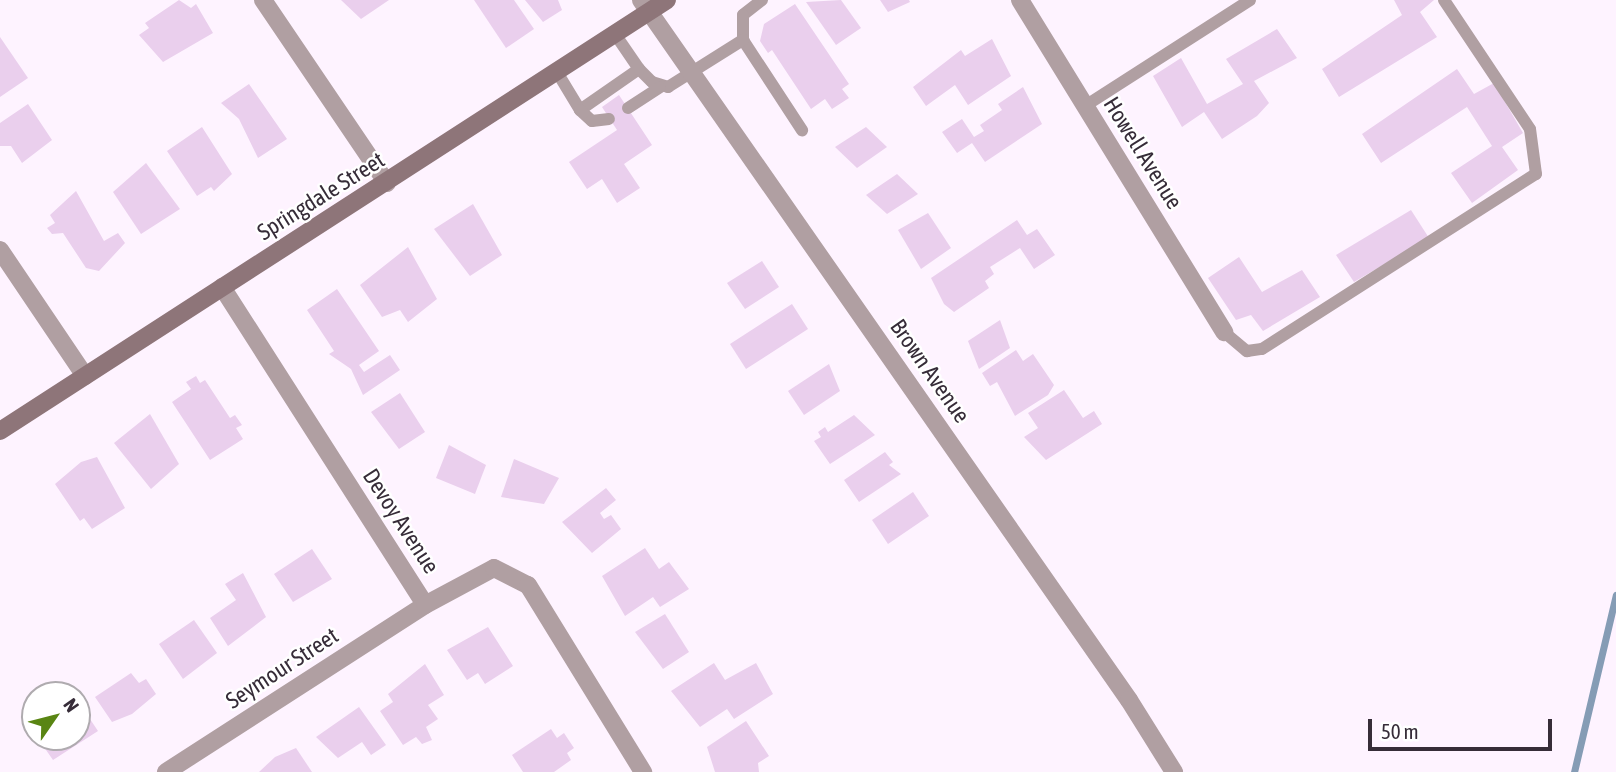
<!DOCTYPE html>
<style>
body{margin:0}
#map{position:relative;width:1616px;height:772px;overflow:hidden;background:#fef3ff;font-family:"Asap Condensed",sans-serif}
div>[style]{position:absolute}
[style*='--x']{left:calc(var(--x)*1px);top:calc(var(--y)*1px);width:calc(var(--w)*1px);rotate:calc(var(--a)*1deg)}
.stream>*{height:7px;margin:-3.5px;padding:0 3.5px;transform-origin:3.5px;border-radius:3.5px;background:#859cb5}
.building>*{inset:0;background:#eacfed}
.lane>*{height:12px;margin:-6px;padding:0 6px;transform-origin:6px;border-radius:6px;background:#b09fa2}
.street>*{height:18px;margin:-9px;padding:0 9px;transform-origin:9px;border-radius:9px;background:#b09fa2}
.secondary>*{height:18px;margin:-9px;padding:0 9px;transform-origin:9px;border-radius:9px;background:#8e7579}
span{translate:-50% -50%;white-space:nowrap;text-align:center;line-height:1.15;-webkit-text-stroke:5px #fff;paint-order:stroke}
.street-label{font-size:23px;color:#362c38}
.north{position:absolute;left:21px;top:681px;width:70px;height:70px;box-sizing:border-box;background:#fff;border:2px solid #afabaf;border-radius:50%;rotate:55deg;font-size:19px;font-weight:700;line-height:28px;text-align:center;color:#362c38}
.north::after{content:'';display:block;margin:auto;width:24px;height:32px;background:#598513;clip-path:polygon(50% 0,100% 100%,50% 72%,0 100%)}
.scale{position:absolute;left:1368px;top:719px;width:184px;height:32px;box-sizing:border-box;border:4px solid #362c38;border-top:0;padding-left:9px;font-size:21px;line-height:24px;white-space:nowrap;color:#362c38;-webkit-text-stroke:5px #fff;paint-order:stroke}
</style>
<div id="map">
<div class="stream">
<i style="--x:1574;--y:772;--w:182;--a:-76.7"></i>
</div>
<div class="building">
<i style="clip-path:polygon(179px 0,191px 8px,196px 4px,213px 33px,163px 62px,139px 35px,149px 28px,145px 23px)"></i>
<i style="clip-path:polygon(341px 0,389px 0,361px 19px)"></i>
<i style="clip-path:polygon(474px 0,514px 0,534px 29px,506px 48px)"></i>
<i style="clip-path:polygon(525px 0,558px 0,562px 10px,543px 22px)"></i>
<i style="clip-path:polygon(841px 0,861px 28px,836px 45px,806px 2px)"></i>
<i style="clip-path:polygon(880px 0,909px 0,910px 2px,888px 12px)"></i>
<i style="clip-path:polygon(1394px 0,1434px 0,1420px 12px,1437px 37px,1339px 97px,1322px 69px,1402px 15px)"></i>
<i style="clip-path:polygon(795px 4px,849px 84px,842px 89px,849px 98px,832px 109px,825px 99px,811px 109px,772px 50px,768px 53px,760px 41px,764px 24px)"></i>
<i style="clip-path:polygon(1277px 29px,1297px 58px,1254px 81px,1269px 103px,1257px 116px,1222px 139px,1204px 112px,1182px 127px,1153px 76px,1181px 58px,1207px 104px,1243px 84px,1226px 59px)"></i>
<i style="clip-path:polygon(0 37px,28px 78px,0 97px)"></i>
<i style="clip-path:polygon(992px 39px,1011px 76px,968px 105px,955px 85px,926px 106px,913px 87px,961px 50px,965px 56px)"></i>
<i style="clip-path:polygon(1457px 69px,1474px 94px,1494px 83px,1523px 133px,1502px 147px,1518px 170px,1472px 203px,1451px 173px,1492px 146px,1467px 107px,1381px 163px,1362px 134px)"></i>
<i style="clip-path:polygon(249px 84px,287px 139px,258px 158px,239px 119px,221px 103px)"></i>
<i style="clip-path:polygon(1023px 87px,1042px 124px,985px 162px,972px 143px,957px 153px,942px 132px,962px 119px,974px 137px,984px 131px,980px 125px,1002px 110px,998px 104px)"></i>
<i style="clip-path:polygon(619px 95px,652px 145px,624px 164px,640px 188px,617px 203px,602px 179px,587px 189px,569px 162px,617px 130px,602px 107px)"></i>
<i style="clip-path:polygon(28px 104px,52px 140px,22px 163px,11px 146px,0 146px,0 123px)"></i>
<i style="clip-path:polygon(202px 127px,232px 174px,214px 191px,211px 187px,197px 196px,167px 151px)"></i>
<i style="clip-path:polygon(866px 127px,887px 147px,857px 168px,835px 147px)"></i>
<i style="clip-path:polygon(146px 163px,180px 209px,141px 234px,113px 192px)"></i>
<i style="clip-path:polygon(897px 174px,918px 194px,887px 214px,866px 195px)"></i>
<i style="clip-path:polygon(76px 191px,104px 241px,118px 233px,125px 243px,99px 271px,86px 268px,63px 233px,52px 234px,47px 228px,55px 223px,50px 215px)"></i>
<i style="clip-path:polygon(473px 204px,502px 255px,470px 276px,434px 229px)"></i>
<i style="clip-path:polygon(1411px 210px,1429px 238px,1354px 282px,1336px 255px)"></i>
<i style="clip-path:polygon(928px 213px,951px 248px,921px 269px,898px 230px)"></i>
<i style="clip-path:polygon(1017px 220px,1027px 235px,1037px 229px,1055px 255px,1034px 269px,1020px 248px,990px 267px,994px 274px,985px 281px,989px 288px,954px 312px,944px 304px,931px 278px)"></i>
<i style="clip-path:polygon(408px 247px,437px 299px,408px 322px,400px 310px,382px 317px,360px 285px)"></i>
<i style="clip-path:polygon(1239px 257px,1262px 292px,1302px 270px,1320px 297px,1263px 331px,1251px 315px,1236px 320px,1208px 278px)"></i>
<i style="clip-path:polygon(762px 261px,779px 287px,745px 309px,727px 283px)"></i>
<i style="clip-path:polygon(337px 289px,379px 351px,359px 365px,364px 372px,390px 355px,400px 370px,363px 395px,351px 369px,329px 354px,334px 351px,307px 310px)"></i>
<i style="clip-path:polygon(792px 304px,808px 329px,746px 369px,730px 344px)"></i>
<i style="clip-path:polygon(1000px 320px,1010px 348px,979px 369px,968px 341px)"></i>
<i style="clip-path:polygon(1016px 350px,1023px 361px,1033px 354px,1054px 385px,1048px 395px,1015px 416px,997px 382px,990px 386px,982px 373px)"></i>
<i style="clip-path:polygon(829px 364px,840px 391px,804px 415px,788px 391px)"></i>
<i style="clip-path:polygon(196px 376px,200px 383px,205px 380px,230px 418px,235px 415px,242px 425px,236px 428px,243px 439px,210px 460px,172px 402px,191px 389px,186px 382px)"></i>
<i style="clip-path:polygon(1064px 390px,1083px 418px,1094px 411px,1102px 424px,1046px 460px,1024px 437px,1038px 428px,1028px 413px)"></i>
<i style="clip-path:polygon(400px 393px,425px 432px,399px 449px,371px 412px)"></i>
<i style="clip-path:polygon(150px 414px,179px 464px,151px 489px,114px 443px)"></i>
<i style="clip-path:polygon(854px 415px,875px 435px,830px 464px,814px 441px,821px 437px,818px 432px,825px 427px,828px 432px)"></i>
<i style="clip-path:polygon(449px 445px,486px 465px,475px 494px,436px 478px)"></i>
<i style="clip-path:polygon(885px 452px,893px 462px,889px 465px,901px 474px,859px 502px,844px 480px)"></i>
<i style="clip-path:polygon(97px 457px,125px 508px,92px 529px,84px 518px,80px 521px,55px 484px,81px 462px)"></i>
<i style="clip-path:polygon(514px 459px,559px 478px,544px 504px,501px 497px)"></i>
<i style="clip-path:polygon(606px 488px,616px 500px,600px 513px,604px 519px,611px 515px,621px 529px,592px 553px,562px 522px)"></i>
<i style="clip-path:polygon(913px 492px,929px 516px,888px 544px,872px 520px)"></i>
<i style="clip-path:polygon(645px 548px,659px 569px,669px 562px,689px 589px,660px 607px,653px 597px,625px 616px,602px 576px)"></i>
<i style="clip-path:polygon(312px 549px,332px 579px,293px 602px,274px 574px)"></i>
<i style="clip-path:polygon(243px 573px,266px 617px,228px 646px,210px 618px,236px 600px,225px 584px)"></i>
<i style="clip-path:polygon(665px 614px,689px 652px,663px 669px,635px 632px)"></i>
<i style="clip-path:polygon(194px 620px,217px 653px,183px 679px,159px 644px)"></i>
<i style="clip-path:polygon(488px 627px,513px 666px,485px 684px,478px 673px,467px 680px,447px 650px)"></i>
<i style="clip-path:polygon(714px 663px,725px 680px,756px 663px,773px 694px,734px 719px,727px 709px,700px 727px,671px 691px)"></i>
<i style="clip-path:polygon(425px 664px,444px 695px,428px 705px,438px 719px,426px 727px,432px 740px,422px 744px,416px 737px,403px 745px,380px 711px,393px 702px,388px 694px)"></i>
<i style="clip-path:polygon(131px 673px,139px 683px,146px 679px,156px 694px,132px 714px,112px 722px,95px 697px)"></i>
<i style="clip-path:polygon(359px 707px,386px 745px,371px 755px,362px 742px,338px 758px,316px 737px)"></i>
<i style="clip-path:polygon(77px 714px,81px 721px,88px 716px,98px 731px,53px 760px,37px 737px,77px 737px)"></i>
<i style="clip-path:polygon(746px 721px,769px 756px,758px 763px,759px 772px,715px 772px,707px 747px)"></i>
<i style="clip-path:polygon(551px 729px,557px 738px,564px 733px,574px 748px,567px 753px,571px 760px,554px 772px,523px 772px,512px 755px)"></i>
<i style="clip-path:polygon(296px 748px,312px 772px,259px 772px,275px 757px)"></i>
</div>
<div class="lane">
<i style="--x:762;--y:0;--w:24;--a:142"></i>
<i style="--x:743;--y:15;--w:25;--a:90"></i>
<i style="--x:743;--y:40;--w:108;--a:56.8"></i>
<i style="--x:639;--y:69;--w:18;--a:45"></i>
<i style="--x:652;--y:82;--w:17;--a:17"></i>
<i style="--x:668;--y:87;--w:89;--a:-32.1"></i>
<i style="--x:557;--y:72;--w:44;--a:58.8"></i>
<i style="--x:580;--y:110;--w:72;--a:-34.8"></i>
<i style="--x:639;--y:69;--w:42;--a:-124.4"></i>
<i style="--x:1085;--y:106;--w:196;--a:-32.7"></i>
<i style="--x:628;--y:108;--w:38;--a:-33"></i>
<i style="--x:580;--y:110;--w:16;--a:43"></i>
<i style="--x:592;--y:121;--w:17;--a:-7"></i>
<i style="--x:1224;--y:332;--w:30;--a:40"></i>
<i style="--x:1247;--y:351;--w:15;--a:-8"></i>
<i style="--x:1262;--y:349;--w:325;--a:-32.6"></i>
<i style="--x:1536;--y:174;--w:45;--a:-97.6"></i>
<i style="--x:1530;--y:129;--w:155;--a:-123.7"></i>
</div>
<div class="street">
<i style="--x:263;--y:0;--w:221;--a:55.9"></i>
<i style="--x:641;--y:0;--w:853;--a:55.12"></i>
<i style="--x:1129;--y:700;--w:85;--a:58"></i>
<i style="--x:1020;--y:0;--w:390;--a:58.4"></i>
<i style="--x:0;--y:250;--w:152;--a:56"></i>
<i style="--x:222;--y:287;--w:377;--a:57.4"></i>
<i style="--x:166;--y:772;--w:308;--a:-32.8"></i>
<i style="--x:425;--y:605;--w:78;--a:-28.2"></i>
<i style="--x:494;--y:568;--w:38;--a:27"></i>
<i style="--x:528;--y:585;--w:220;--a:58.4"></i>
</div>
<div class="secondary">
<i style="--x:0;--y:431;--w:794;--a:-32.87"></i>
</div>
<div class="street-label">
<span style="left:1143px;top:153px;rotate:58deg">Howell Avenue</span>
<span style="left:321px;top:196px;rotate:-32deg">Springdale Street</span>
<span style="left:930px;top:371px;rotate:55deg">Brown Avenue</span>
<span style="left:401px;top:521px;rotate:57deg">Devoy Avenue</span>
<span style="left:282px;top:668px;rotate:-33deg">Seymour Street</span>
</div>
<div class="north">N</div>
<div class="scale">50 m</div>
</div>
